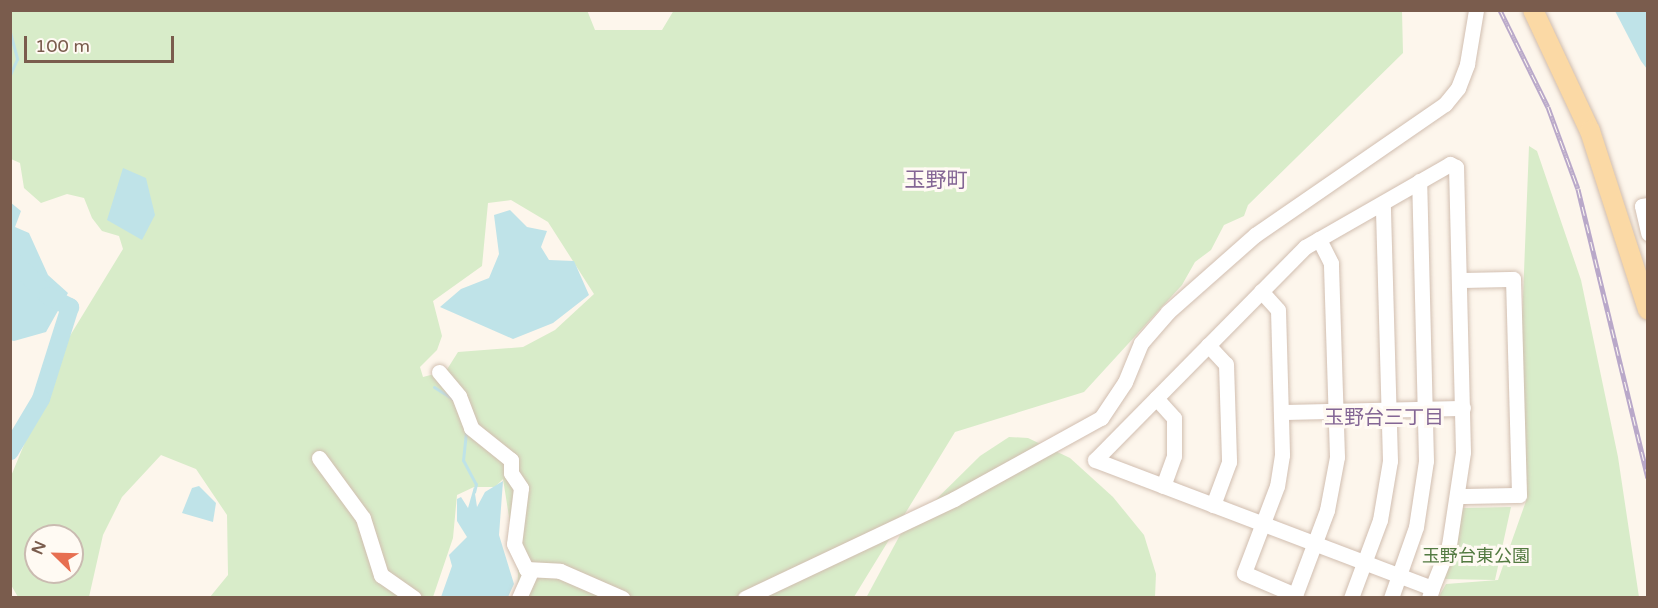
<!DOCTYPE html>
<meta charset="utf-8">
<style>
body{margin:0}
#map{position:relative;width:1658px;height:608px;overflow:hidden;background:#fdf6ec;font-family:"Varela Round","Noto Sans JP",sans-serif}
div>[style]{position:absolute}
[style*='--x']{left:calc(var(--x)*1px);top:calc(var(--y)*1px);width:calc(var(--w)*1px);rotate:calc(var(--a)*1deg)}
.green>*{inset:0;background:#d8ecc9}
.water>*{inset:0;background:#bfe3e8}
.stream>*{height:3px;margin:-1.5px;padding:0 1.5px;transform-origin:1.5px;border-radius:1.5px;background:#bfe3e8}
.river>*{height:18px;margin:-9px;padding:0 9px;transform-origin:9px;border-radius:9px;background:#bfe3e8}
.roads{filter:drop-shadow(0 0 2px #d1beb0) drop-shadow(0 0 2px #d1beb0)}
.minor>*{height:15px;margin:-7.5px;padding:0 7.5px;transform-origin:7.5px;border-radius:7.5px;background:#fff}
.major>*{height:20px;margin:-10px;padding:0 10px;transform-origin:10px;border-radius:10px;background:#fbd9a5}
.rail>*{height:5px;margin-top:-2.5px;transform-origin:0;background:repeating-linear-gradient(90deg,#fffaf3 0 9px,#b9a8c9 0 18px);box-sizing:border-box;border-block:2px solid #b9a8c9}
span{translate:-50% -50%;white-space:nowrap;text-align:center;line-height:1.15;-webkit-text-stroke:6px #fffaf3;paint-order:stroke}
.park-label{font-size:18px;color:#537a41}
.neighbourhood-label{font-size:20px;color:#846695}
.quarter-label{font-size:21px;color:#846695}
.frame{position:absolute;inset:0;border:12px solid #7a5c4d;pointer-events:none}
.north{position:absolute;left:24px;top:524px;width:60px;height:60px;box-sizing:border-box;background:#fffaf3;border:2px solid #cabbb1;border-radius:50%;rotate:293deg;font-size:16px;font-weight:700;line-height:24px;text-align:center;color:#7a5c4d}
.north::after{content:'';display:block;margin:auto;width:21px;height:27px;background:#e76f51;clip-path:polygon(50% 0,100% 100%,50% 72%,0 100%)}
.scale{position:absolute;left:24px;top:36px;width:150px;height:27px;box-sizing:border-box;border:3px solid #7a5c4d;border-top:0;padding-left:8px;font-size:18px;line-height:21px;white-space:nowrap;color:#7a5c4d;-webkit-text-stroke:4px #fffaf3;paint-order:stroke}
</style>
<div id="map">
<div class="green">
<i style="clip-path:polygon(evenodd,587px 10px,595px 30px,662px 30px,674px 10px,1402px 11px,1403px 53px,1248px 205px,1244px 216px,1224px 225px,1211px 250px,1195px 262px,1182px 285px,1084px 392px,955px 432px,854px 597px,517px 597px,518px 573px,503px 479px,495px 487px,474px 487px,457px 495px,453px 538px,433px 597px,210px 597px,228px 575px,227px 515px,196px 469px,161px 455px,122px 497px,103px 535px,89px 597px,18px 597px,11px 585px,11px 476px,68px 339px,123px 249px,119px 236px,102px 231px,92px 218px,84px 198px,67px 194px,41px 203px,24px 188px,20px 163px,11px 159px,11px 11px,587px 10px,511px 200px,548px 222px,594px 294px,555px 330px,523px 347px,458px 352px,446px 371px,423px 377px,420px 367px,437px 350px,442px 336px,433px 301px,482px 266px,488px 203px,511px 200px,587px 10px,36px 536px,72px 536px,72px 572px,36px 572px,36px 536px)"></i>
<i style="clip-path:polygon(1529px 146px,1537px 151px,1581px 280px,1618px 457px,1639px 597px,1438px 598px,1446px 584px,1498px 580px,1526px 501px,1521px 347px)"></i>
<i style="clip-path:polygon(1009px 437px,1028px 438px,1070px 458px,1113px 497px,1144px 535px,1156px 574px,1155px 597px,866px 598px,900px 535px,980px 456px)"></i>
<i style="clip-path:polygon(1511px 507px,1495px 580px,1443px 579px,1463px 508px)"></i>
</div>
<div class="water">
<i style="clip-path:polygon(1615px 11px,1647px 11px,1647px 69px,1641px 61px)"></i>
<i style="clip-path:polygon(123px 168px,146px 178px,155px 215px,142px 240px,107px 220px)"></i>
<i style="clip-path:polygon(10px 202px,21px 211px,15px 227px,29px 233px,48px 275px,68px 293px,46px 332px,14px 341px,10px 340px)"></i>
<i style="clip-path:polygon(510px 210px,527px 227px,547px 231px,541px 247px,549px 260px,574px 261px,589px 295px,553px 323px,513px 339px,440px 307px,461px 289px,489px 278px,499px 254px,494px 215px)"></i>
<i style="clip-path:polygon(503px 481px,499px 535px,514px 584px,508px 597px,441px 597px,452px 566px,449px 555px,467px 537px,457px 521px,457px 499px,461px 497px,468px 508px,474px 487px,477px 507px,485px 492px)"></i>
<i style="clip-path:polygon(199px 486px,216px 503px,213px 522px,182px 513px,192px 488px)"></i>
</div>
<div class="stream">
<i style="--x:10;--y:32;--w:28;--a:75"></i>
<i style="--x:17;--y:59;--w:17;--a:114"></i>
<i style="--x:434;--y:387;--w:22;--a:32"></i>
<i style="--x:466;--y:432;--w:28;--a:96"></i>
<i style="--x:463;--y:460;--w:27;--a:62"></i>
<i style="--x:476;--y:484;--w:8;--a:104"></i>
</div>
<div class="river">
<i style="--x:10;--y:257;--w:54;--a:45.7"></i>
<i style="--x:48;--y:296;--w:25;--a:27"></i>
<i style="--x:70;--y:307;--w:96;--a:107.5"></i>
<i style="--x:41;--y:399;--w:61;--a:120.8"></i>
</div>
<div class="roads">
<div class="minor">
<i style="--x:1648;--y:205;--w:6;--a:171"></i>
<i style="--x:1642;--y:206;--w:28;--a:77"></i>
<i style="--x:1459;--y:280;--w:54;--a:-1.1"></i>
<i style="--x:1513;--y:279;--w:216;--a:88.4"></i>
<i style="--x:1519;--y:495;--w:59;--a:179"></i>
<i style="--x:1261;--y:291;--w:25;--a:48"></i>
<i style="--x:1278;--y:310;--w:145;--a:88.4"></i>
<i style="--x:1282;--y:455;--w:31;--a:99"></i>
<i style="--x:1277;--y:486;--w:93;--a:110.8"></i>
<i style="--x:1244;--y:573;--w:56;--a:23.3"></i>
<i style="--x:1208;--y:345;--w:26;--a:47"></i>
<i style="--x:1226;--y:364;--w:98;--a:88.2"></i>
<i style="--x:1229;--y:462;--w:46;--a:110.4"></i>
<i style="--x:439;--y:372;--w:31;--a:50"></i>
<i style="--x:459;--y:396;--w:34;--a:69"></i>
<i style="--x:471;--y:428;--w:51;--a:38.7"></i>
<i style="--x:511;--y:460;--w:13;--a:90"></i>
<i style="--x:511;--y:473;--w:18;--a:56"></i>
<i style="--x:521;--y:488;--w:56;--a:97.1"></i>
<i style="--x:514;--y:544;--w:28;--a:64"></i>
<i style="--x:526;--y:569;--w:34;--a:3"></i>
<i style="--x:560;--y:571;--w:68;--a:23.5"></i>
<i style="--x:1156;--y:398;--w:27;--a:48"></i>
<i style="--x:1174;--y:418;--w:38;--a:90"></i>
<i style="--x:1174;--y:456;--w:32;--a:110"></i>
<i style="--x:1281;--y:412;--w:182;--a:-1.3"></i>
<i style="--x:319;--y:458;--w:74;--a:53.7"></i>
<i style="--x:363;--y:518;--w:60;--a:72.5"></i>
<i style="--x:381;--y:575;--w:40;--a:34.9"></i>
<i style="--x:519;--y:598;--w:30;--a:-66"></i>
<i style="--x:745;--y:598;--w:231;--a:-25.3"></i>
<i style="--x:954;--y:499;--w:168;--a:-28.9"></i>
<i style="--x:1101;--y:418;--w:43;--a:-56.3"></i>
<i style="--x:1125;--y:382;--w:42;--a:-67.7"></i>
<i style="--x:1141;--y:343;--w:41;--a:-48.9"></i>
<i style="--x:1168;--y:312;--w:116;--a:-41.5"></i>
<i style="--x:1255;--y:235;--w:231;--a:-34.6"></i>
<i style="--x:1445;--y:104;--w:21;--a:-51"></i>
<i style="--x:1458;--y:88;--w:26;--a:-69"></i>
<i style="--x:1467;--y:64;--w:55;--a:-80.5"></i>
<i style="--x:1294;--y:598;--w:94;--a:-69.4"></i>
<i style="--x:1327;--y:510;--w:54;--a:-79.3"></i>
<i style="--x:1337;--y:457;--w:194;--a:-91.8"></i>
<i style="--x:1331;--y:263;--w:27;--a:-117"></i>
<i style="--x:1351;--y:598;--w:83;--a:-69.6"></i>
<i style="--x:1380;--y:520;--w:60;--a:-80.4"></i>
<i style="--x:1390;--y:461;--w:258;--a:-91.6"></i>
<i style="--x:1391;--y:598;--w:75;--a:-70.6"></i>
<i style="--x:1416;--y:527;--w:67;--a:-81.4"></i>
<i style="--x:1426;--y:461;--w:280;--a:-91.4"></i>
<i style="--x:1429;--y:598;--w:10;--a:-73"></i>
<i style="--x:1432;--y:588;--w:46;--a:-68.4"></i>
<i style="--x:1449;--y:545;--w:94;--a:-81.4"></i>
<i style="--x:1463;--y:452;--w:285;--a:-91.4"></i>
<i style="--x:1456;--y:167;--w:7;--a:-153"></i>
<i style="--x:1450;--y:164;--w:167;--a:150.2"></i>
<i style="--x:1305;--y:247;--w:299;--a:134.6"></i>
<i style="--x:1095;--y:460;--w:360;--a:20.8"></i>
</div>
<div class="major">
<i style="--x:1533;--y:10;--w:134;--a:64.8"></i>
<i style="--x:1590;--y:131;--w:188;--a:72"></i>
</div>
</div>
<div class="rail">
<i style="--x:1500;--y:10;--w:108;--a:63.7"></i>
<i style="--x:1548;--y:107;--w:87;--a:69.9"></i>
<i style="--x:1578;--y:189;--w:297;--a:76.4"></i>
</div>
<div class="park-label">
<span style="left:1476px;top:556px">玉野台東公園</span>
</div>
<div class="neighbourhood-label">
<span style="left:1384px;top:418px">玉野台三丁目</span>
</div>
<div class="quarter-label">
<span style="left:936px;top:181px">玉野町</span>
</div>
<div class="frame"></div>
<div class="north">N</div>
<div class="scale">100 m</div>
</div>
